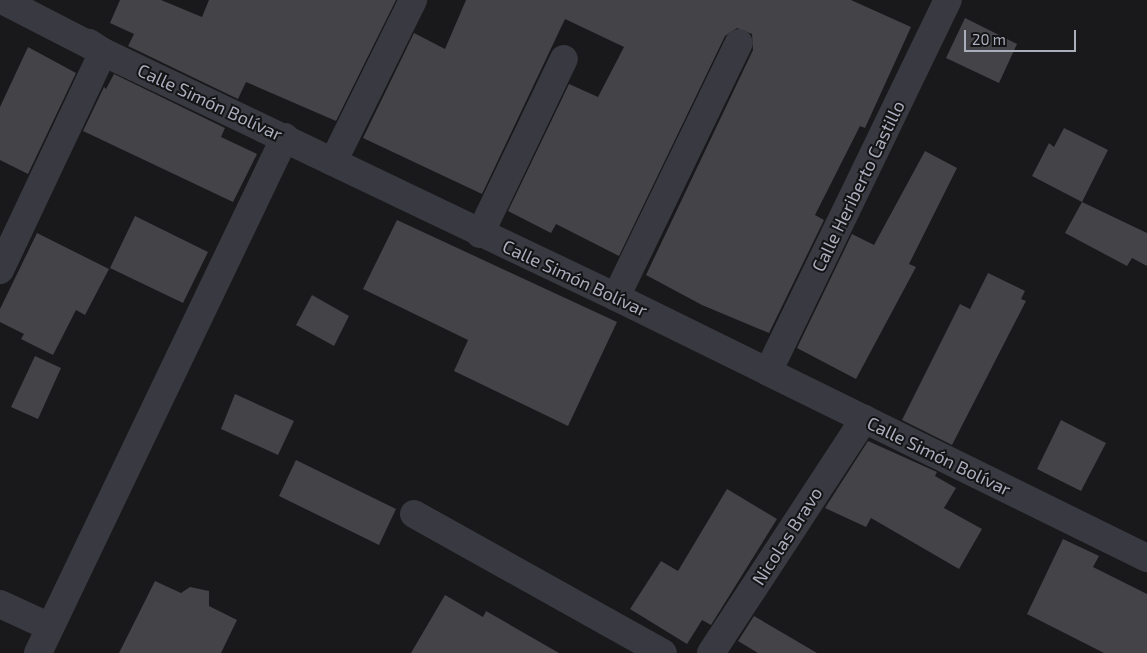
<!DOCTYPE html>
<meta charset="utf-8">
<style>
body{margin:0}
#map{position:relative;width:1147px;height:653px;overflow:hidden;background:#19181b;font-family:"Exo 2",sans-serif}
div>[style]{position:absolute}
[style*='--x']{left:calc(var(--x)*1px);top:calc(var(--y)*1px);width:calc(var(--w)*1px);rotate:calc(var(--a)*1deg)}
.building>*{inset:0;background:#434348}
.minor>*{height:28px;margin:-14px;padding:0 14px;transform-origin:14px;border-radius:14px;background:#393a41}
span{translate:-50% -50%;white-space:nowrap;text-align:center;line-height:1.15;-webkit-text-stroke:4px #141316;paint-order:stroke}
.street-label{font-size:18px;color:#aaaebc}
.scale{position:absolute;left:964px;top:30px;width:112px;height:22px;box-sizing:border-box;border:2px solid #aaaebc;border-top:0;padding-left:6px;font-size:15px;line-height:18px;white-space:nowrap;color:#aaaebc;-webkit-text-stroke:4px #141316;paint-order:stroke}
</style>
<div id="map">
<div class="building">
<i style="clip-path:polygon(120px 0,161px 0,202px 17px,209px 0,396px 0,336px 121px,246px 82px,238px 99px,128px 46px,134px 34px,110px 23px)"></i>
<i style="clip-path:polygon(466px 0,851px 0,911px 27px,865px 128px,860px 126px,815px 215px,824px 220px,769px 333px,702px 305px,646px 275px,753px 50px,752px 34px,737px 28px,725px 36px,619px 256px,556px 224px,551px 233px,508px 211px,569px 84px,598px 97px,624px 47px,565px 19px,482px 194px,363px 138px,414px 33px,445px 49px)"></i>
<i style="clip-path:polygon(965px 18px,1017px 44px,999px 83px,946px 58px)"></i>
<i style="clip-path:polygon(28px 47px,76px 73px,28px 174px,0 160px,0 107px)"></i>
<i style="clip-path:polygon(114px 74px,225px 128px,221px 137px,257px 154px,233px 202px,83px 131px,104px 87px,106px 89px)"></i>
<i style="clip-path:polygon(1064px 128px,1108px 150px,1082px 202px,1032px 176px,1049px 143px,1054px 147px)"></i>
<i style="clip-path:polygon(925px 151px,957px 168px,909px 264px,916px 267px,856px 379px,797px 348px,852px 234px,874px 245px)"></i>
<i style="clip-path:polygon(1082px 202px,1147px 233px,1147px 266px,1132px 258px,1127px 266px,1065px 233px)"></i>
<i style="clip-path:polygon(135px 216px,208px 252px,183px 303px,110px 268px)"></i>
<i style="clip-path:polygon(397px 220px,617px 322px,568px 426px,454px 371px,468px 340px,363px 289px)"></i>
<i style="clip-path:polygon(37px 233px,109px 269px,85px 315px,76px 310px,53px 355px,21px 339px,24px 334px,0 322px,0 309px)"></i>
<i style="clip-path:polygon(988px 273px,1025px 291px,1021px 299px,1026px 301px,952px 445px,902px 420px,960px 304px,970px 309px)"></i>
<i style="clip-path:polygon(312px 295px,349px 316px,334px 346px,296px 325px)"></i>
<i style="clip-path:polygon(35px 356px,61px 368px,38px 419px,11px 407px)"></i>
<i style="clip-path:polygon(235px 394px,294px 421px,278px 455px,221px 429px)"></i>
<i style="clip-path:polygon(1061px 420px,1106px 443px,1081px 491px,1037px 469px)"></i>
<i style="clip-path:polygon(868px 441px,937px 472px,935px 476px,956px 488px,944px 508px,982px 529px,959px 569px,871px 518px,866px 527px,825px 508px)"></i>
<i style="clip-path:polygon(296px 460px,396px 509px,379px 545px,279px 496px)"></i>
<i style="clip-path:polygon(727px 489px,777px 519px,711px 625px,702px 620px,687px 644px,630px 609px,661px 561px,678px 571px)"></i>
<i style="clip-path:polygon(1063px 539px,1099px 556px,1093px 567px,1147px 594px,1147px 653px,1104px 653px,1027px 614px)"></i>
<i style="clip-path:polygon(155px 581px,181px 593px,190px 587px,209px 591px,209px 606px,237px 620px,221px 653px,119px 653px)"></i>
<i style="clip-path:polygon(445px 595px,483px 617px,486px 611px,559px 653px,411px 653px)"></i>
<i style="clip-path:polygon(754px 616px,817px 653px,758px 653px,738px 641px)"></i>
</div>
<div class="minor">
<i style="--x:2;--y:0;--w:114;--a:27.2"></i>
<i style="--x:103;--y:52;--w:569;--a:25.53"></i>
<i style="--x:616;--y:297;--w:592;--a:26.18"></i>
<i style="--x:333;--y:162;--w:181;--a:-63.7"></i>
<i style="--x:480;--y:234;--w:194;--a:-64.4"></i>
<i style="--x:0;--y:270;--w:241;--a:-64.7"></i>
<i style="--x:103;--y:52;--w:17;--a:-147"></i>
<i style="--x:616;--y:297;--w:282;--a:-64.2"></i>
<i style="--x:768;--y:372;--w:413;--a:-64.2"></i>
<i style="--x:414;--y:514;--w:285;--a:29.2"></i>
<i style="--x:0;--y:604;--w:55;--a:24.7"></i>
<i style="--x:38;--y:653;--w:572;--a:-64.42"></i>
<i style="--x:711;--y:653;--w:280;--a:-56.8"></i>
</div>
<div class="street-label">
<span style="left:210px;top:102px;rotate:25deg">Calle Simón Bolívar</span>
<span style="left:858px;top:186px;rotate:-64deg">Calle Heriberto Castillo</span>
<span style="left:575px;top:278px;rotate:25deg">Calle Simón Bolívar</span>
<span style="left:939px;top:456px;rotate:26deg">Calle Simón Bolívar</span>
<span style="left:787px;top:536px;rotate:-57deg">Nicolas Bravo</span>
</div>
<div class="scale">20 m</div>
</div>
